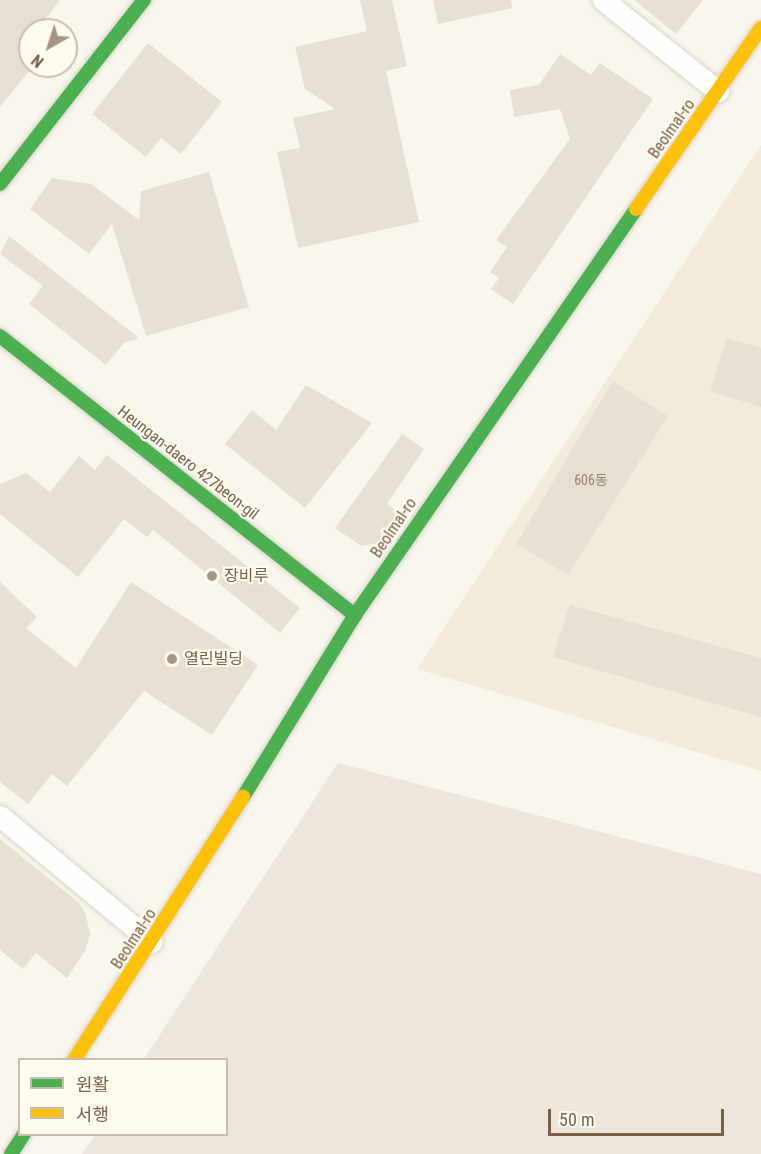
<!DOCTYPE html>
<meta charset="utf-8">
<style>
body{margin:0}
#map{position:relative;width:761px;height:1154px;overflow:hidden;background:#f9f6ed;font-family:"Roboto Condensed","Noto Sans KR",sans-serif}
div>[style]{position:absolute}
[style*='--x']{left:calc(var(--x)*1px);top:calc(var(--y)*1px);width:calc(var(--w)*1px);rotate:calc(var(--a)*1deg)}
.residential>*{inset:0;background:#f2eada}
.industrial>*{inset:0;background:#ece6dd}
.building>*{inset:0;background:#e6dfd4}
.roads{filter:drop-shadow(0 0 2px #d8d3cb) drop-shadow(0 0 2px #d8d3cb)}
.street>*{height:21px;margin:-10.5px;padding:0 10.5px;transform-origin:10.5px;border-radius:10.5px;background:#fefefc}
.fast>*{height:14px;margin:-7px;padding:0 7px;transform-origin:7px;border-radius:7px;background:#4caf50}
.slow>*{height:14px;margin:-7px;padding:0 7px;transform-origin:7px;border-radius:7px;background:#ffc107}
.dots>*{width:16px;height:16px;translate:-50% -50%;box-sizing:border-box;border:3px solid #fffbf0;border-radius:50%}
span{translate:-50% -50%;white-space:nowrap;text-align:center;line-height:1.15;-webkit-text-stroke:4.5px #fffbf0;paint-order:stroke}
.number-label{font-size:14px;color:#97826f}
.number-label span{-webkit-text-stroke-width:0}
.street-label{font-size:16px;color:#7a614a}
.poi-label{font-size:16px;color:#7a614a}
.left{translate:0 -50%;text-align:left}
.legend{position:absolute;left:18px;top:1058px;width:210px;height:78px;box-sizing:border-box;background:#fffbf0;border:2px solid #cabdae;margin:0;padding:8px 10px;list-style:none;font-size:18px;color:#7a614a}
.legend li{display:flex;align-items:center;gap:12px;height:30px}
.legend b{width:30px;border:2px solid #cabdae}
.north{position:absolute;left:18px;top:18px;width:60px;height:60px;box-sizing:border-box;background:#fffbf0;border:2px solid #cabdae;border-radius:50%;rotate:219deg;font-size:16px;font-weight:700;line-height:24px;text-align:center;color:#7a614a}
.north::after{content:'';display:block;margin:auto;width:21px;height:27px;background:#a69583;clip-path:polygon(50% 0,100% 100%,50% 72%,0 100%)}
.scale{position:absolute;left:548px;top:1109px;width:176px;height:27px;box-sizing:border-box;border:3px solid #7a614a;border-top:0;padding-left:8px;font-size:18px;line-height:21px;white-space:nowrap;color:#7a614a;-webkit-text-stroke:4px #fffbf0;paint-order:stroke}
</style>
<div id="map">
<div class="residential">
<i style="clip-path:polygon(761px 145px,761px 771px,417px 669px)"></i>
</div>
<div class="industrial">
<i style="clip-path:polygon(338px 763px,761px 874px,761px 1154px,82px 1154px,95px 1135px,226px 1134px,226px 1060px,144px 1059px)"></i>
</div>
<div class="building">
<i style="clip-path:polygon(0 0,60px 0,37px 30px,30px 30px,30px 70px,0 107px)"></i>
<i style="clip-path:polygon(360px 0,392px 0,407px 66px,386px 71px,419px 222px,298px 248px,277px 152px,300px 148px,293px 118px,335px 109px,305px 89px,295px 47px,367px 31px)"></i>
<i style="clip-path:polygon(433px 0,511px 0,512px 8px,438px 24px)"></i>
<i style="clip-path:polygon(634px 0,703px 0,676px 34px)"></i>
<i style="clip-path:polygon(148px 43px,222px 102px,181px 154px,161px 138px,146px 157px,92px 114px)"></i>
<i style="clip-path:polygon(560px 54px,591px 75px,600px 63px,653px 99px,513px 304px,491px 289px,499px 278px,490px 272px,507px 247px,496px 240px,570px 139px,560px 109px,514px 117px,510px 90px,539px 85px)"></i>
<i style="clip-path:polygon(209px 172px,249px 307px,146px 336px,112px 224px,89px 254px,30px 209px,52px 178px,91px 184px,139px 220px,141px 191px)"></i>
<i style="clip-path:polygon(9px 236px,139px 338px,124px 343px,106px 365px,29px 304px,43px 286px,0 254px)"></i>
<i style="clip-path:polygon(727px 338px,761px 348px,761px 407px,710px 391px)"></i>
<i style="clip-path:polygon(613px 381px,668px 416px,568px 575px,516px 544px)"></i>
<i style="clip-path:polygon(306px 385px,372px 423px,305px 508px,225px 444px,252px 410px,276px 430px)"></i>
<i style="clip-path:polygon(402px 434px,424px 449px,387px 504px,403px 516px,384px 542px,361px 546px,335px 528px)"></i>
<i style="clip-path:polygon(107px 455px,300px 608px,280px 633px,153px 530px,147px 537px,124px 519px,78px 577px,0 514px,0 484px,26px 473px,50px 492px,79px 456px,95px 470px)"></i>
<i style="clip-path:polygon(0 582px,37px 617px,26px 628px,76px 668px,131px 582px,258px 665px,212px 735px,144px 691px,67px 786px,52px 774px,28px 804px,0 782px)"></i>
<i style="clip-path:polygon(570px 605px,761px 658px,761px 717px,553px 657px)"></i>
<i style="clip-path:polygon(0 839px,79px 903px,86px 915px,90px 934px,86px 949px,67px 978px,36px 953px,23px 969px,0 950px)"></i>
</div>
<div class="roads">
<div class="street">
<i style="--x:603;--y:0;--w:147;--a:38.4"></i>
<i style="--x:0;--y:816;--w:197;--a:39.7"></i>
</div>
<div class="fast">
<i style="--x:0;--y:184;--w:234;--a:-52"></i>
<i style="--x:0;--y:336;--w:452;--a:38.2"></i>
<i style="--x:243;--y:797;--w:214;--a:-58.4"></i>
<i style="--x:355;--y:615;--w:494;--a:-55.3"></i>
<i style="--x:11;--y:1154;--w:24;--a:-57"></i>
</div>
<div class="slow">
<i style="--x:636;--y:209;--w:220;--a:-55.4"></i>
<i style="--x:74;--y:1060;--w:313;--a:-57.3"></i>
</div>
</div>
<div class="dots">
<i style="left:212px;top:576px;background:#a69583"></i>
<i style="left:172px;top:659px;background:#a69583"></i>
</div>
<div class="number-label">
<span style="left:591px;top:480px">606동</span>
</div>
<div class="street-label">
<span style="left:672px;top:129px;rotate:-55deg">Beolmal-ro</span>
<span style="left:188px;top:463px;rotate:38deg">Heungan-daero 427beon-gil</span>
<span style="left:394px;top:528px;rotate:-56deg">Beolmal-ro</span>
<span style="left:134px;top:939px;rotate:-57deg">Beolmal-ro</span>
</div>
<div class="poi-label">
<span class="left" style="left:224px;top:576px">장비루</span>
<span class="left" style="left:184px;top:659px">열린빌딩</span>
</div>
<ul class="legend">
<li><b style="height:8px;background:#4caf50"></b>원활</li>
<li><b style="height:8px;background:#ffc107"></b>서행</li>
</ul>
<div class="north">N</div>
<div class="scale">50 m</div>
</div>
